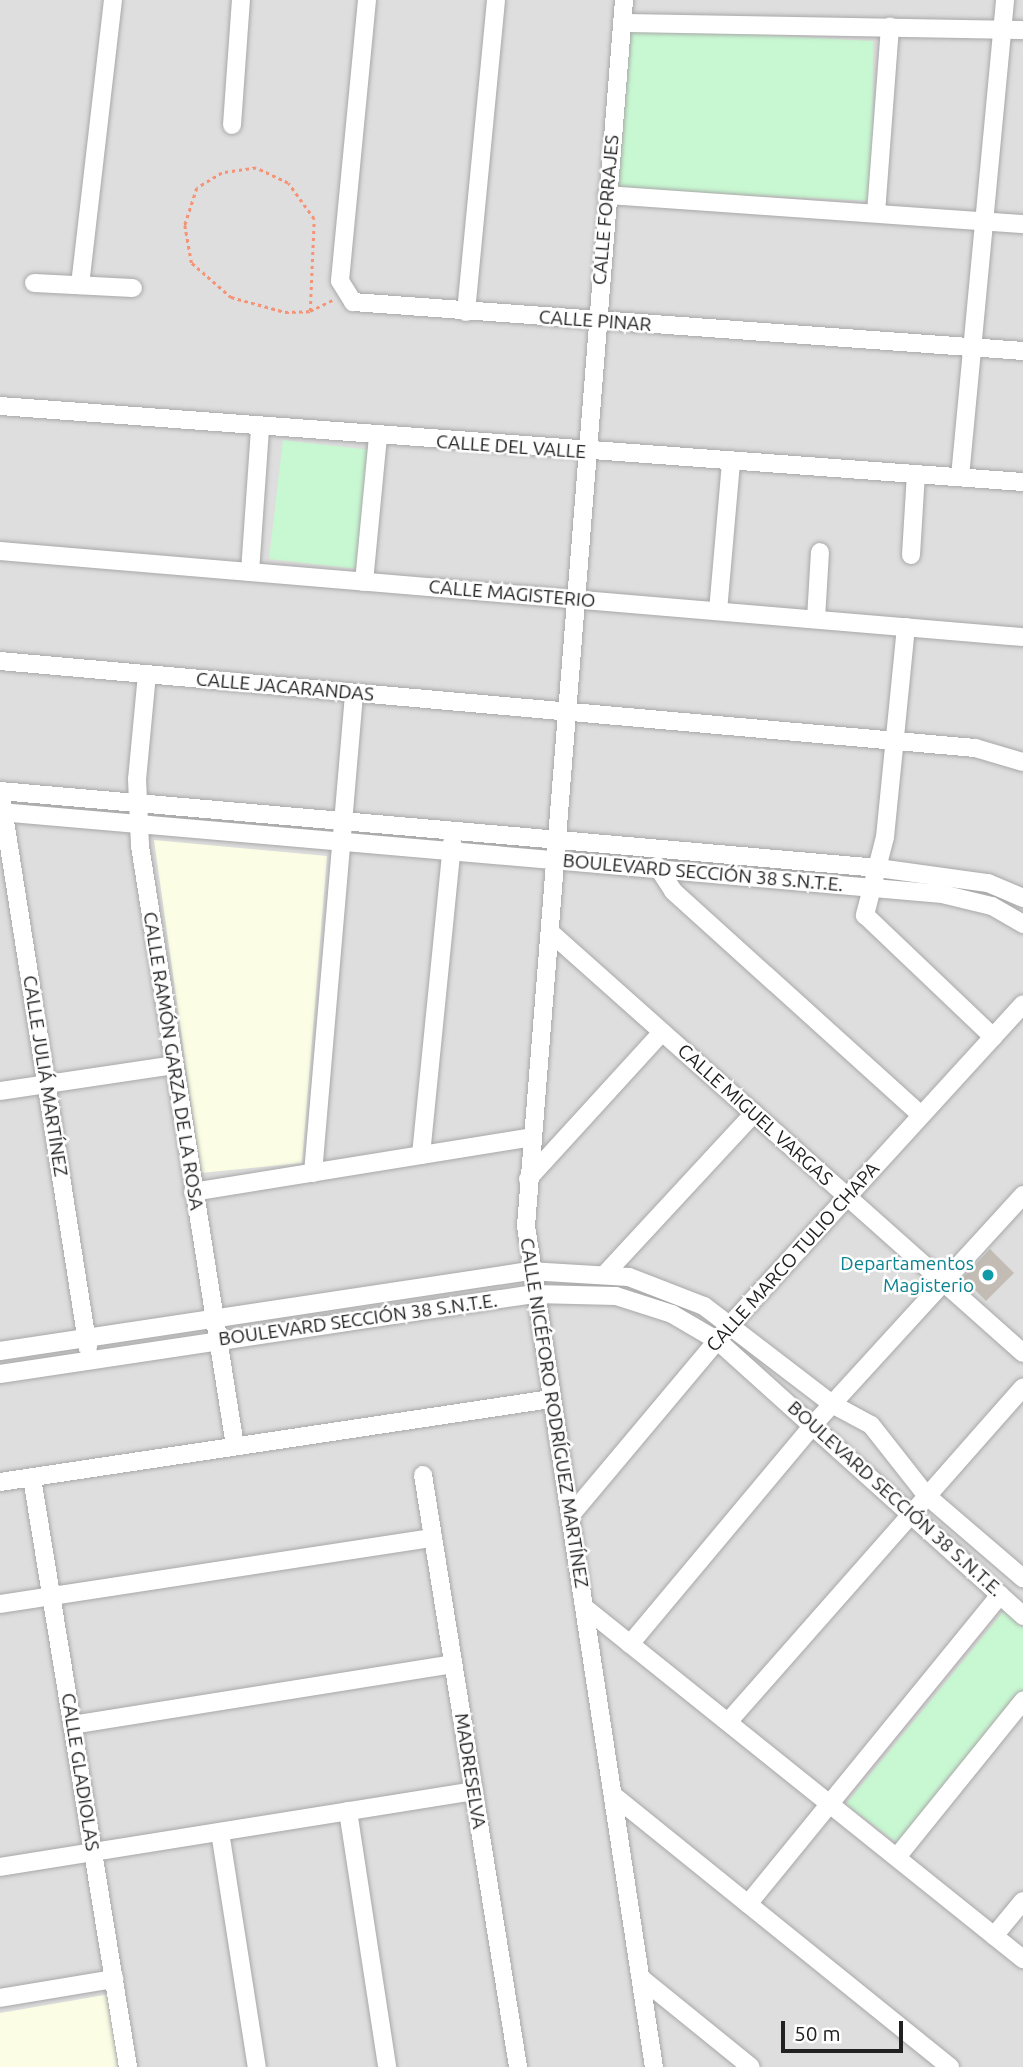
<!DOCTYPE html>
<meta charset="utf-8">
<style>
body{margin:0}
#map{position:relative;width:1023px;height:2067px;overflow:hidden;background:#f1efe8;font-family:Ubuntu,sans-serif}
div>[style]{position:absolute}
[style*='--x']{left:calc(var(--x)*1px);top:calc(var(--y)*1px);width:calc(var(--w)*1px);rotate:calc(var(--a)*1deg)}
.residential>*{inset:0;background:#dfdede}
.education>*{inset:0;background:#fbfee4}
.park>*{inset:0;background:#c8f8d2}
.building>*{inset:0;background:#c2bcb5}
.path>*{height:2.5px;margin-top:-1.25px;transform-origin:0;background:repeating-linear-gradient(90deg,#f69275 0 3.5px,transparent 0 7px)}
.roads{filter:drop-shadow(0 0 2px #a8a8a8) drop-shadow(0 0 2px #a8a8a8)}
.minor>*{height:18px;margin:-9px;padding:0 9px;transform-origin:9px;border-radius:9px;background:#fff}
.dots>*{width:19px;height:19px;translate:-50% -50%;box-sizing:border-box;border:4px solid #fff;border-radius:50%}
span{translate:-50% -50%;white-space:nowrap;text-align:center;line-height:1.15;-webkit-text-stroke:5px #fff;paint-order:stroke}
.street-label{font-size:19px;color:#212121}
.culture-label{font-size:19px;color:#0d838f}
.right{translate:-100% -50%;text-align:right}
.scale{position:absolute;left:781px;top:2021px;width:122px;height:32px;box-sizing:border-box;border:4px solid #212121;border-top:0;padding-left:9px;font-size:21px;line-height:24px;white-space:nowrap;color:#212121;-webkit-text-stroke:5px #fff;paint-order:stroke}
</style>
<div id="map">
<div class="residential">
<i style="clip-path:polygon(0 0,1023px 0,1023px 2067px,0 2067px)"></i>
</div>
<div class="education">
<i style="clip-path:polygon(154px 840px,327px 856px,302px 1163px,201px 1173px)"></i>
<i style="clip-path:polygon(110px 1994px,120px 2067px,0 2067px,0 2013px)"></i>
</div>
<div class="park">
<i style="clip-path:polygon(629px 28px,873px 41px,872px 201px,616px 189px)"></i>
<i style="clip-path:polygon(283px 440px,371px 450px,357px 569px,269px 559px)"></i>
<i style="clip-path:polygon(1004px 1611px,1023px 1628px,1023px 1690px,900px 1845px,846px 1804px)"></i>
</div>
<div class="building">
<i style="clip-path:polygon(990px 1249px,1014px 1273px,986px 1301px,963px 1278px)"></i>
</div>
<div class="path">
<i style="--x:310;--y:311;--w:92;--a:-87.5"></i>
<i style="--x:314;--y:219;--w:44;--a:-125.8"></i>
<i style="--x:288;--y:183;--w:35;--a:-155"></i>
<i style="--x:256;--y:168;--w:34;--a:172"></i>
<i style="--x:222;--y:173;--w:29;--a:149"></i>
<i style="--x:197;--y:188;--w:39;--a:108"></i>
<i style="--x:185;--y:225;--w:39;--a:80"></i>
<i style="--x:192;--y:263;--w:52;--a:41.1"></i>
<i style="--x:231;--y:297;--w:56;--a:15.5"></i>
<i style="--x:285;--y:312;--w:25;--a:-2"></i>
<i style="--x:310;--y:311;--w:25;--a:-26"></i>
</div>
<div class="roads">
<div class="minor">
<i style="--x:367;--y:0;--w:282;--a:95.5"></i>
<i style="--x:340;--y:281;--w:25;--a:58"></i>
<i style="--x:353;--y:302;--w:672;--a:4.18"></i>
<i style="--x:624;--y:0;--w:1230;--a:94.57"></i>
<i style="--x:526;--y:1226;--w:851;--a:81.35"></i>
<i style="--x:622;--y:23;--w:401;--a:1"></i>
<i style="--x:232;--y:125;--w:125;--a:-85.9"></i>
<i style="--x:607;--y:195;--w:417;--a:4"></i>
<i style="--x:876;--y:213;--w:187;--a:-85.7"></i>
<i style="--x:34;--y:283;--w:99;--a:2.9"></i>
<i style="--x:80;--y:285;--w:287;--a:-83.4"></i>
<i style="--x:466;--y:312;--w:313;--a:-84.5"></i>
<i style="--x:0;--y:406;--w:1026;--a:4.25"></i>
<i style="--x:960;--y:477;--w:479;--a:-84.6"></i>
<i style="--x:0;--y:551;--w:1027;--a:4.81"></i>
<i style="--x:911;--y:555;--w:81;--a:-86.5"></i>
<i style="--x:250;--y:572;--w:144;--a:-86"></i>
<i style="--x:364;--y:582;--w:146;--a:-84.5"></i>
<i style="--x:718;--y:611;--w:150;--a:-85"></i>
<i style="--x:816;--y:619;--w:67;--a:-86.6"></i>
<i style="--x:906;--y:627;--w:211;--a:95.7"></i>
<i style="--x:885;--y:837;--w:81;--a:104.4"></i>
<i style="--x:865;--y:915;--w:177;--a:43.6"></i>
<i style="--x:0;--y:661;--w:979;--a:5.1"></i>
<i style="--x:975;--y:748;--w:50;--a:16.3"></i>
<i style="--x:147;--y:674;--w:105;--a:95.4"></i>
<i style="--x:137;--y:779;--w:67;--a:87.4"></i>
<i style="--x:140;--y:846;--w:607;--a:81"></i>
<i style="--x:0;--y:791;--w:881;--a:5.01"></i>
<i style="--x:878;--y:868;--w:111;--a:7.8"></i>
<i style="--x:988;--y:883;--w:38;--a:23"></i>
<i style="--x:2;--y:802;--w:553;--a:81.05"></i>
<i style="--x:0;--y:812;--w:946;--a:4.97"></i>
<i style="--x:942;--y:894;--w:51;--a:13.5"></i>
<i style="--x:992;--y:906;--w:36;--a:30"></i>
<i style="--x:657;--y:866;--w:30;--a:57"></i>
<i style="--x:673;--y:891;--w:334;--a:42.1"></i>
<i style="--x:550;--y:932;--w:633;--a:41.67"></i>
<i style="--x:0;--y:1091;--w:175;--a:-8.5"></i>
<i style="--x:421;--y:1155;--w:315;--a:-84.3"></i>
<i style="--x:313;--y:1173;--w:481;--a:-85.1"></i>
<i style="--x:528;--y:1179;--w:199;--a:-47.6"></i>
<i style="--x:193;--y:1192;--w:344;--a:-9.2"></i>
<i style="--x:606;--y:1273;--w:218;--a:-47.2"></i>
<i style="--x:0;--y:1351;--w:535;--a:-8.6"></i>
<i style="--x:529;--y:1271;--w:100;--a:3.4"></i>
<i style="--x:629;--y:1277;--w:80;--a:21.1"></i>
<i style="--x:704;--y:1306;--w:161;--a:37.4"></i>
<i style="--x:832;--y:1404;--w:44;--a:28.3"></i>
<i style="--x:871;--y:1425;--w:89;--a:51.8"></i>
<i style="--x:926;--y:1495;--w:128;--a:40.6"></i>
<i style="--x:0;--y:1374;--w:540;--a:-8.52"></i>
<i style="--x:534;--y:1294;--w:82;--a:1.4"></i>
<i style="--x:616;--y:1296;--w:59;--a:17.8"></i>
<i style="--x:672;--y:1314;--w:53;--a:30.4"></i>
<i style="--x:718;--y:1341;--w:411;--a:42"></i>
<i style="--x:423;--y:1475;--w:600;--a:80.88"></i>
<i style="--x:32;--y:1478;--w:597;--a:80.74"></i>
<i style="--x:0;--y:1482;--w:557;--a:-8.57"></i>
<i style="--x:570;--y:1516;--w:251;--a:-50"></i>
<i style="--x:731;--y:1324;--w:433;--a:-47.6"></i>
<i style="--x:0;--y:1604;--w:438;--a:-8.7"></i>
<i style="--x:584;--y:1607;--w:563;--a:38.72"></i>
<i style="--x:630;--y:1644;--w:287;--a:-50.1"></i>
<i style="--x:814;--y:1424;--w:310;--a:-47.6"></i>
<i style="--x:728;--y:1722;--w:446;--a:-48.6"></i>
<i style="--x:72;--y:1725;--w:386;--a:-9.1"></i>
<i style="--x:613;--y:1795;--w:433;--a:38.9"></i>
<i style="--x:348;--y:1811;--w:259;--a:81.3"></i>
<i style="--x:220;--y:1832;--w:238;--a:81.1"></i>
<i style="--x:897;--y:1857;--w:201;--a:-51.1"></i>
<i style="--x:0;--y:1867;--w:480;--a:-9.1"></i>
<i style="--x:748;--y:1904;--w:399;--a:-50.8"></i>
<i style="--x:994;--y:1936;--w:45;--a:-50.4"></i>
<i style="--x:641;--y:1978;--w:141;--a:39"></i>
<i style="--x:0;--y:1998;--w:116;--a:-9.5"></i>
</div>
</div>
<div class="dots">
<i style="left:988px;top:1275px;background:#0f9aa8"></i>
</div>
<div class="street-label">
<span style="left:606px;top:210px;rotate:-85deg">CALLE FORRAJES</span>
<span style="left:595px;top:321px;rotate:4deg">CALLE PINAR</span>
<span style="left:511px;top:447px;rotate:4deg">CALLE DEL VALLE</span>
<span style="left:512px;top:594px;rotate:5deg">CALLE MAGISTERIO</span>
<span style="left:285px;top:687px;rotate:5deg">CALLE JACARANDAS</span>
<span style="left:703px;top:873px;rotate:5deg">BOULEVARD SECCIÓN 38 S.N.T.E.</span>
<span style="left:173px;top:1061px;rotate:81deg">CALLE RAMÓN GARZA DE LA ROSA</span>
<span style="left:45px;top:1076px;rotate:81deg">CALLE JULIÁ MARTÍNEZ</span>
<span style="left:755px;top:1115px;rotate:42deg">CALLE MIGUEL VARGAS</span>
<span style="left:793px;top:1257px;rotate:-48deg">CALLE MARCO TULIO CHAPA</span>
<span style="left:358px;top:1320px;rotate:-8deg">BOULEVARD SECCIÓN 38 S.N.T.E.</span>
<span style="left:554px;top:1413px;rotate:81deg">CALLE NICÉFORO RODRÍGUEZ MARTÍNEZ</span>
<span style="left:895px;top:1499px;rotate:42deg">BOULEVARD SECCIÓN 38 S.N.T.E.</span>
<span style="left:470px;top:1771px;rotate:81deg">MADRESELVA</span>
<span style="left:80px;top:1772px;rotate:81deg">CALLE GLADIOLAS</span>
</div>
<div class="culture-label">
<span class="right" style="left:974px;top:1275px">Departamentos<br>Magisterio</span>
</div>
<div class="scale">50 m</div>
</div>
